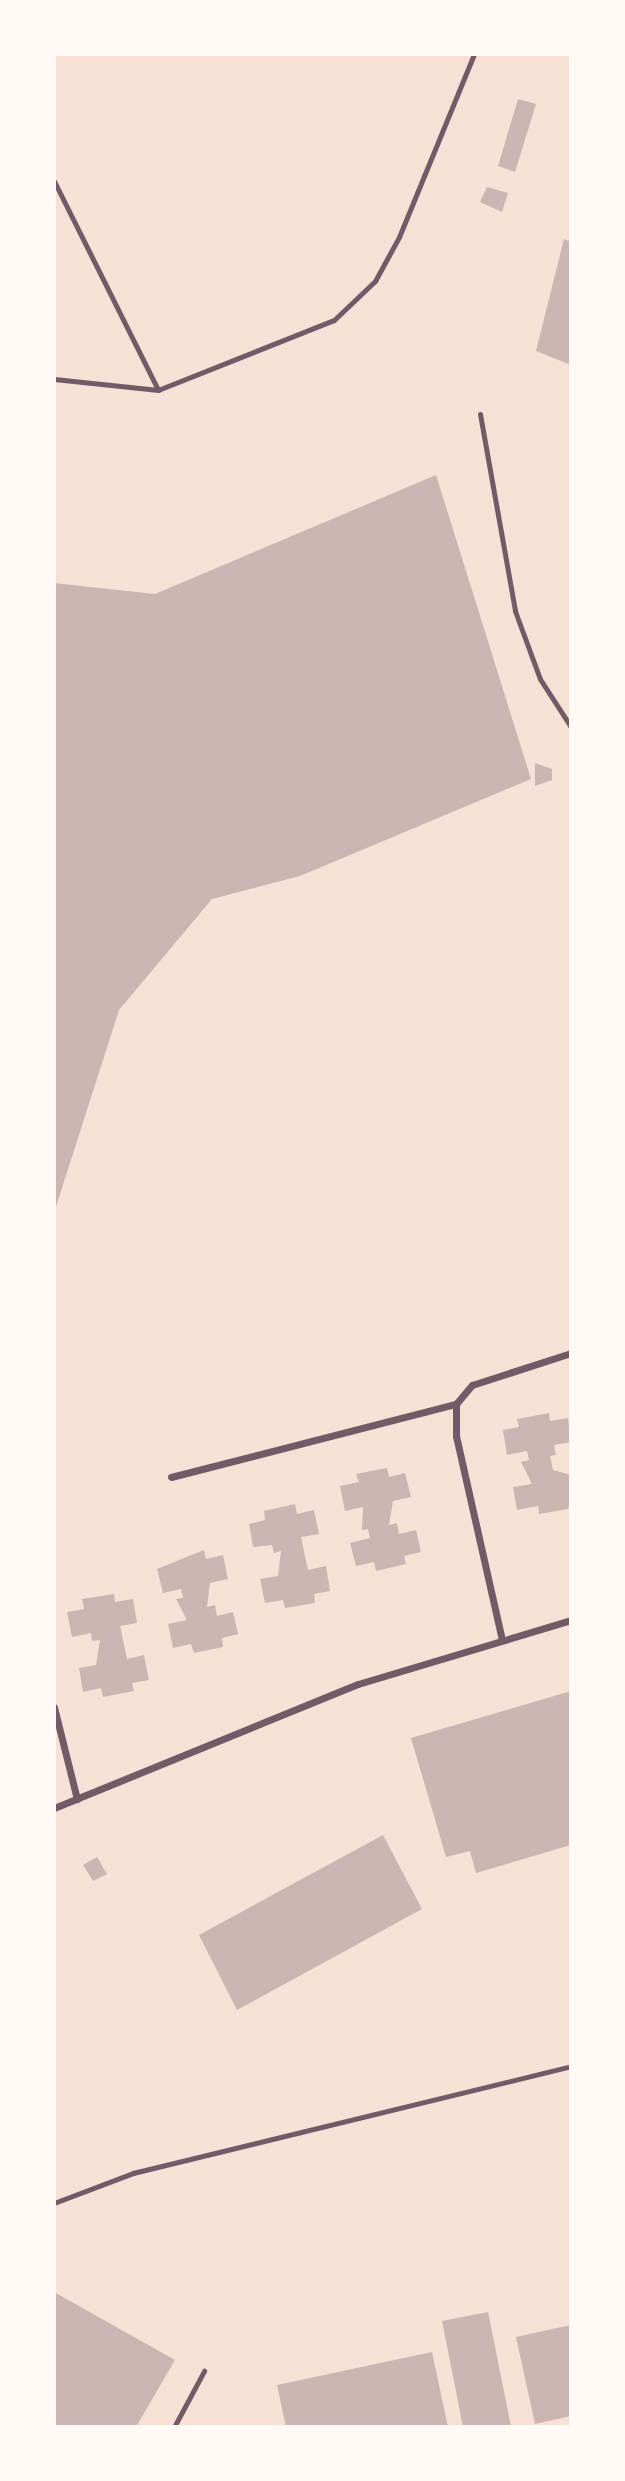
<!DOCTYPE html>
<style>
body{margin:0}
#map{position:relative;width:625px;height:2481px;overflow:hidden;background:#f7e1d7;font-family:Overpass,sans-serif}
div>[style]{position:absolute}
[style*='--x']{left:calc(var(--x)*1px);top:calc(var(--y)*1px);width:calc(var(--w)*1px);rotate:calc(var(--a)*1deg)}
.building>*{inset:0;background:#ccb4b1}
.service>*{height:5px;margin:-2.5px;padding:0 2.5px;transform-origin:2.5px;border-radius:2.5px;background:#755966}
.minor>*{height:7px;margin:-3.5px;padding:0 3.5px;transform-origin:3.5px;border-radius:3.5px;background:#755966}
span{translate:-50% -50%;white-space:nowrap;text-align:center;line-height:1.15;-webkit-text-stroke:5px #fffaf5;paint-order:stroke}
.frame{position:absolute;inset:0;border:56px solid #fffaf5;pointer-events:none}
</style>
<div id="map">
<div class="building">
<i style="clip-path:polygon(518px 99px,536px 104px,515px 172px,498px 166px)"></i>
<i style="clip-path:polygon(487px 187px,508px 193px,502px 212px,480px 202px)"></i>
<i style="clip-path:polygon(564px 239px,571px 242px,571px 365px,536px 351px)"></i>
<i style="clip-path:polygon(436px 475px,531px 779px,300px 876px,212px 899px,119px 1010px,54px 1213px,54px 583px,155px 594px)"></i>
<i style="clip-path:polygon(535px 763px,552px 769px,552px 780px,535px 786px)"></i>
<i style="clip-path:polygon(549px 1413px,550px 1421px,568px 1418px,571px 1442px,554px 1445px,556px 1455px,550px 1456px,553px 1470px,571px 1475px,571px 1501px,568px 1509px,539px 1514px,538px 1506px,517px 1510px,513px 1487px,532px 1484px,521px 1462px,529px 1460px,527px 1451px,507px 1455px,503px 1430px,519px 1427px,517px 1419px)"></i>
<i style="clip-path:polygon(387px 1468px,389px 1477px,405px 1473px,411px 1497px,393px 1501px,389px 1525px,397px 1523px,399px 1534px,416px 1530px,421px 1552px,404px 1556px,406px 1564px,376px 1571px,374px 1562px,356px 1566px,350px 1543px,370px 1538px,368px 1529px,362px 1530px,363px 1507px,345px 1511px,340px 1486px,359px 1482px,356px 1474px)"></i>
<i style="clip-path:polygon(295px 1504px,297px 1514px,314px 1510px,319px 1534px,301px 1537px,303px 1547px,308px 1570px,326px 1566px,330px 1591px,314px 1594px,315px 1603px,285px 1608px,283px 1600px,265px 1603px,260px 1579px,278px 1576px,281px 1551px,274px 1553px,272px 1545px,253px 1547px,249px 1524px,265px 1520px,264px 1511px)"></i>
<i style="clip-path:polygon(204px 1550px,206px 1559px,223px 1555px,228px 1579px,210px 1583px,207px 1607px,215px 1605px,217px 1616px,233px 1612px,238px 1634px,222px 1638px,223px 1647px,194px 1653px,191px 1644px,173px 1648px,168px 1624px,187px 1620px,176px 1599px,183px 1598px,181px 1589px,163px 1593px,157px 1569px)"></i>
<i style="clip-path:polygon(114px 1594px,115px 1602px,133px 1599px,137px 1623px,120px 1626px,122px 1635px,127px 1659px,144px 1655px,149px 1680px,132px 1683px,134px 1691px,103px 1697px,101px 1688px,83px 1692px,79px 1668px,96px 1665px,100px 1640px,92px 1641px,91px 1633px,72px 1637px,67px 1612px,84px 1609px,82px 1599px)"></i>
<i style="clip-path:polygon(571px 1691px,571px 1845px,476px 1873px,470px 1851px,446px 1857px,411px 1738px)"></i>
<i style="clip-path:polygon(383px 1835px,422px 1909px,237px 2010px,199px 1935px)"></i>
<i style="clip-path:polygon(97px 1857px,107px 1874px,93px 1881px,83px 1865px)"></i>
<i style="clip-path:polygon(54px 2292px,175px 2360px,136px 2427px,54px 2427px)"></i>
<i style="clip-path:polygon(488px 2312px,511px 2426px,463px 2427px,442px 2321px)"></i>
<i style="clip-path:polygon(571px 2325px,571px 2416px,535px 2424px,516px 2337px)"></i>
<i style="clip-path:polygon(432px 2352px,448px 2427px,286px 2427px,277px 2385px)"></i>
</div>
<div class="service">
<i style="--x:54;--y:181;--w:233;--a:63.5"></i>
<i style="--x:54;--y:379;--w:105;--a:6"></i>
<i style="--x:158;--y:390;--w:189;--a:-21.7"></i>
<i style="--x:334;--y:320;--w:57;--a:-43.6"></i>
<i style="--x:375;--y:281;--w:50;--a:-61.4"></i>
<i style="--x:399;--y:237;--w:198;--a:-67.7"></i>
<i style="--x:480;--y:414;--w:200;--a:79.9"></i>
<i style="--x:515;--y:611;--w:72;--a:69.8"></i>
<i style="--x:540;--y:679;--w:57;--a:57.1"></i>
<i style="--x:54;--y:2203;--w:85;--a:-20.8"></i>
<i style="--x:133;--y:2173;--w:451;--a:-13.7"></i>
<i style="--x:174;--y:2427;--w:64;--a:-61.8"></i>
</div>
<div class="minor">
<i style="--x:171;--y:1477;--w:294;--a:-14.4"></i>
<i style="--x:502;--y:1640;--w:209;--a:-102.7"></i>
<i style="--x:456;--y:1436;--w:32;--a:-90"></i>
<i style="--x:456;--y:1404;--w:25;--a:-50"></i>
<i style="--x:472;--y:1385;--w:104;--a:-17.9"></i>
<i style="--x:54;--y:1707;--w:95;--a:76"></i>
<i style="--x:54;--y:1808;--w:328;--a:-22.2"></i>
<i style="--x:358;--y:1684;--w:222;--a:-16.7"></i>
</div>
<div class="frame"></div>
</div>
